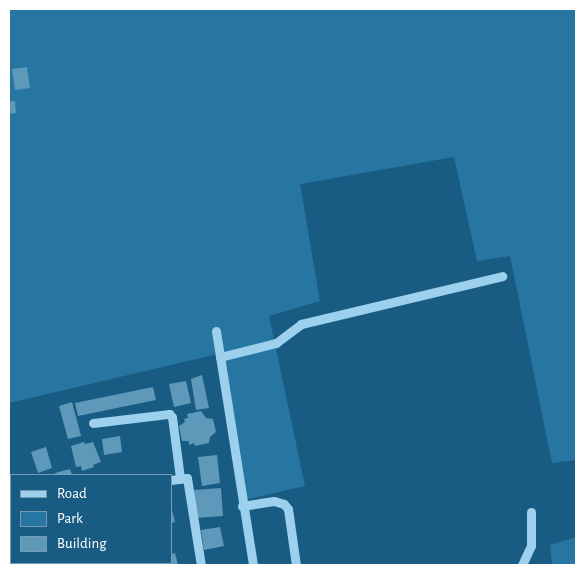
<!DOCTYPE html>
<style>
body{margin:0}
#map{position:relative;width:585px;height:574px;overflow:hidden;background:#185c83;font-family:"Alegreya Sans",sans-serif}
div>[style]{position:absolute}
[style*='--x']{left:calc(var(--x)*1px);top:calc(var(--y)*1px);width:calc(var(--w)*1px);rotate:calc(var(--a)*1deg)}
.green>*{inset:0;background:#2676a1}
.building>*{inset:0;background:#5e99ba}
.minor>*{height:9px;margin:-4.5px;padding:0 4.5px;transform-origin:4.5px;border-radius:4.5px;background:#9cd0ec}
span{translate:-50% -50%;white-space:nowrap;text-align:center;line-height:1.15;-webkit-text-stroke:4.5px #185c83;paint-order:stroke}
.frame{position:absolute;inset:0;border:10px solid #fff;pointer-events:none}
.legend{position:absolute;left:10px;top:474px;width:162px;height:90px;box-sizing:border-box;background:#185c83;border:1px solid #749db5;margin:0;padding:6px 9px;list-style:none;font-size:15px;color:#fff}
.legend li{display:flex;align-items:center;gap:10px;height:25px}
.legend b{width:25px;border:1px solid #749db5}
</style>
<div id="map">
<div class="green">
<i style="clip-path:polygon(9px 9px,576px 9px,576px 460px,552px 463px,510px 256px,477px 261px,454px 157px,300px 184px,320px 301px,269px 316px,305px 486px,244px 500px,222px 353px,9px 403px)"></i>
<i style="clip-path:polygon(576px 537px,576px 565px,552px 565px,550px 545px)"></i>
</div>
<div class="building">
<i style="clip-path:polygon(27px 67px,30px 88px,15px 90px,12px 69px)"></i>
<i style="clip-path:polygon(15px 101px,16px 113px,9px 114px,9px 102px)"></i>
<i style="clip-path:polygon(202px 375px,209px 408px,196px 410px,191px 379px)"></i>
<i style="clip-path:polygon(186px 381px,191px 403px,174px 407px,169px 384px)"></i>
<i style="clip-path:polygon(153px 387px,156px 400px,78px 416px,75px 403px)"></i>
<i style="clip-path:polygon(72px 402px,81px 436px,68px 439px,59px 406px)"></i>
<i style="clip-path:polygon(201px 411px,206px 418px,213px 419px,216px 432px,210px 437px,209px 443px,195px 446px,194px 443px,189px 445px,189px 441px,182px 441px,179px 426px,185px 422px,184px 419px,188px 418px,187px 414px)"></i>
<i style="clip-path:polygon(120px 436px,122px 452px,104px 455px,102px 439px)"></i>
<i style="clip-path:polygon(84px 442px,85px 444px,93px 442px,101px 462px,93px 465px,94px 467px,82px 471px,81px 466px,76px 467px,71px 446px)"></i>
<i style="clip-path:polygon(46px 447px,52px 468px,38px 473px,31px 452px)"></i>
<i style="clip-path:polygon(217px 455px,220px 483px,202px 486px,198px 457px)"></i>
<i style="clip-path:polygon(70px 469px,72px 475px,56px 475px,55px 473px)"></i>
<i style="clip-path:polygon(221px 488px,223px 516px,196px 518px,194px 490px)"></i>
<i style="clip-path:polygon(171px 506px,175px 522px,171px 523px)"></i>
<i style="clip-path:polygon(220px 527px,224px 546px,204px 550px,201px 530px)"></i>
<i style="clip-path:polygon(175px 553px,178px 565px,155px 565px,155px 563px,171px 563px,171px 554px)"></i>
<i style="clip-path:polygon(108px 563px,126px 563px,109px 565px)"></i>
</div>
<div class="minor">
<i style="--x:216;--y:331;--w:237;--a:81"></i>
<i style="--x:220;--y:357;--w:58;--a:-14"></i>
<i style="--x:276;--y:343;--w:31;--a:-37"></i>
<i style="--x:301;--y:324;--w:207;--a:-13.4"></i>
<i style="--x:93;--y:423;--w:77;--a:-6.8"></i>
<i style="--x:169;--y:414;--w:4;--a:45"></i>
<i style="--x:172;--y:417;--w:62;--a:82.5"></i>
<i style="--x:171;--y:480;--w:16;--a:-7"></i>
<i style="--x:187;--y:478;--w:88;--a:80.9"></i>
<i style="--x:242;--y:506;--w:32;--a:-9"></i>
<i style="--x:274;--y:501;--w:10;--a:17"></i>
<i style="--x:284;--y:504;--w:6;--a:51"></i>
<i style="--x:288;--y:509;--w:57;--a:81.9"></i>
<i style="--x:9;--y:526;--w:8;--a:76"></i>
<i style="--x:20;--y:563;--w:2;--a:63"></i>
<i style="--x:522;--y:565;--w:21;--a:-65"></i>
<i style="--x:531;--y:546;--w:34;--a:-90"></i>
</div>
<div class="frame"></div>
<ul class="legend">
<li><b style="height:6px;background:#9cd0ec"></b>Road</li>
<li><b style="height:14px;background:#2676a1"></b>Park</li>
<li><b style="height:14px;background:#5e99ba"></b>Building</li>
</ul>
</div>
